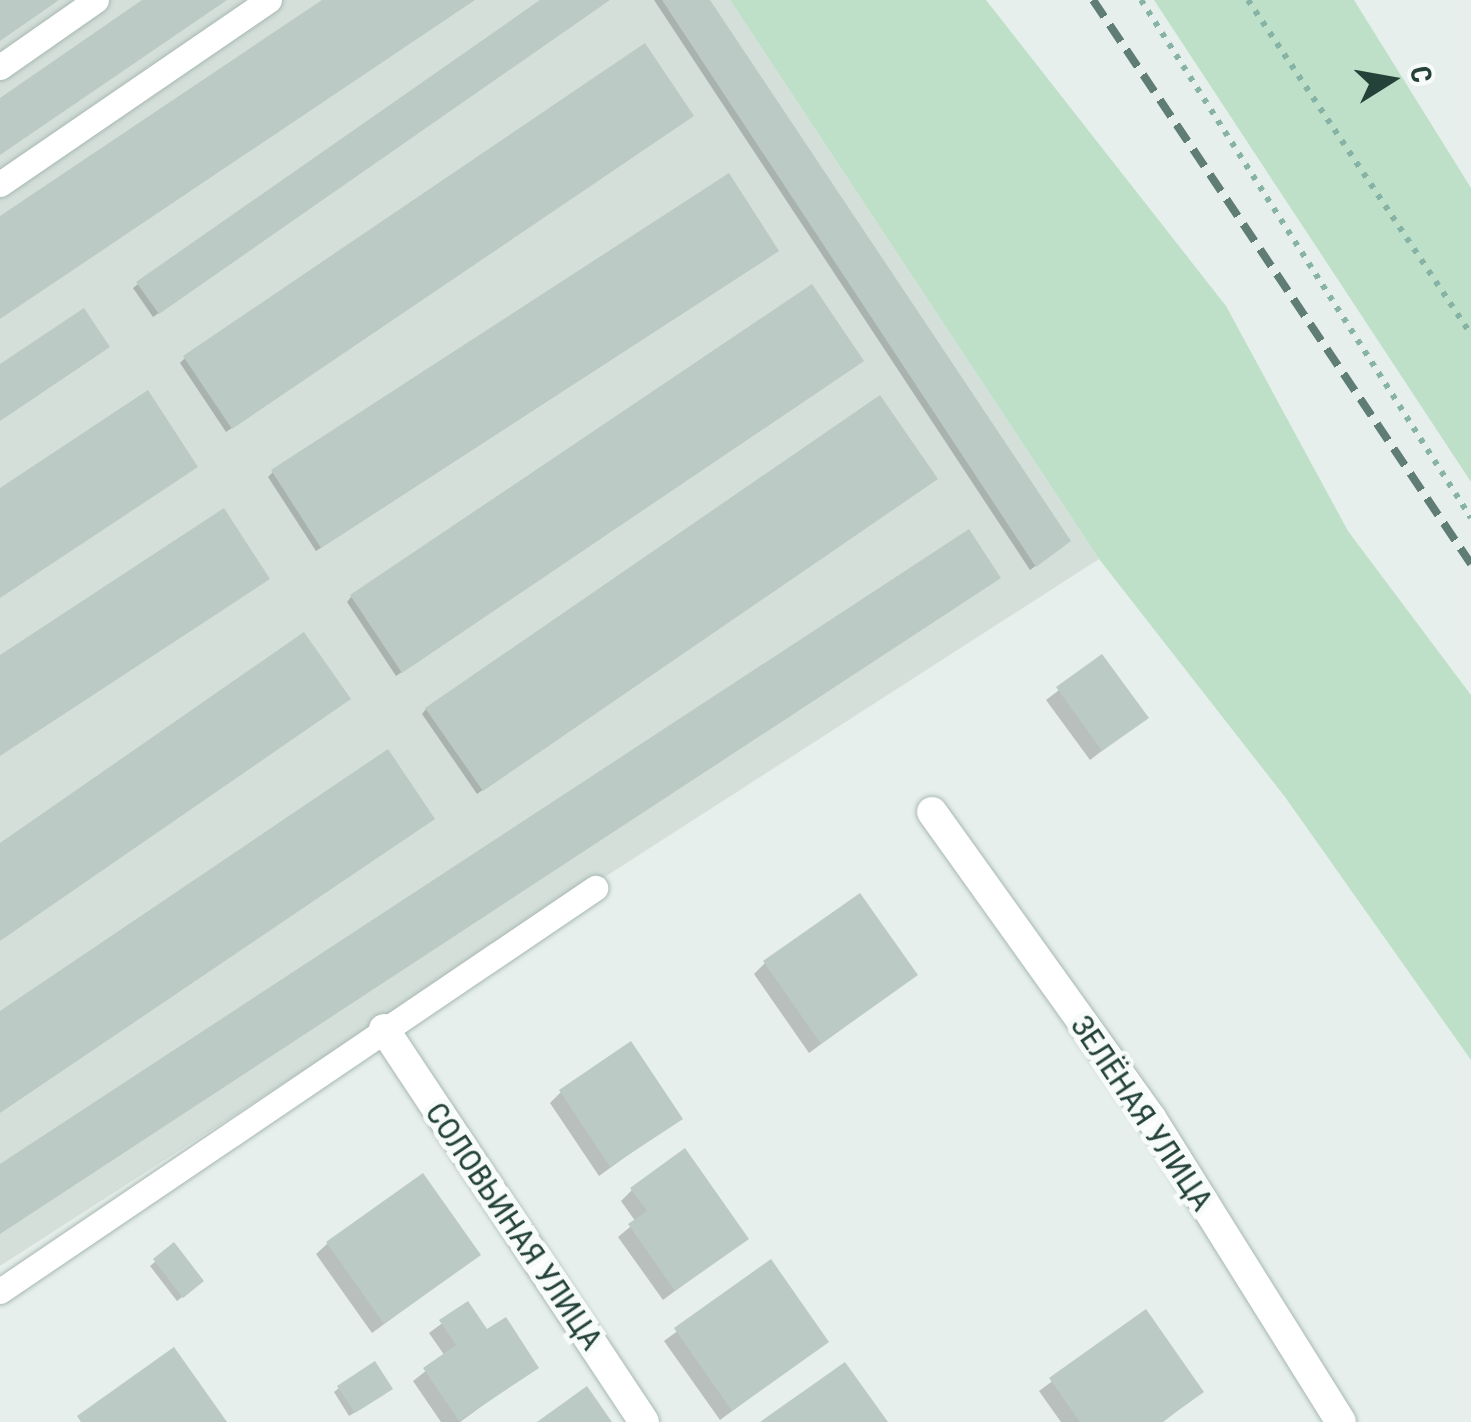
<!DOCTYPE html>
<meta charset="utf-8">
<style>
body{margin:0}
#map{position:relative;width:1471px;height:1422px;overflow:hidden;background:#e6efeb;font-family:"Roboto Condensed",sans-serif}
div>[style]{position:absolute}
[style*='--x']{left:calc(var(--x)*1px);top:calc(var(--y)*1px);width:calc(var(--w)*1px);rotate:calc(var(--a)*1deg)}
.built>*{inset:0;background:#d4dfda}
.green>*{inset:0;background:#bfe0c8}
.shadow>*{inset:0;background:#0003}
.building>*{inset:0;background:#bbcac4}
.path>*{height:6px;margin-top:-3px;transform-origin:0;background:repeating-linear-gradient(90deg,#86b3a5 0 5px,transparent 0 13px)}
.roads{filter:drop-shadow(0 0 2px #a8b8b2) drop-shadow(0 0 2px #a8b8b2)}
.service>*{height:25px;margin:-12.5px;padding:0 12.5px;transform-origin:12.5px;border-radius:12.5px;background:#fff}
.minor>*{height:30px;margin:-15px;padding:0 15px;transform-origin:15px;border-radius:15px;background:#fff}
.rail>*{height:8px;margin-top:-4px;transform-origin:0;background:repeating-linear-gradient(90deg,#5f7d75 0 20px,transparent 0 30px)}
span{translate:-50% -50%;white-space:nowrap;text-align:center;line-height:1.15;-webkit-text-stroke:10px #f7fbf9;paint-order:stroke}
.street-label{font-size:32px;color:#24423a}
.north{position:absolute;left:1341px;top:30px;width:100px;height:100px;-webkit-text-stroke:8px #f7fbf9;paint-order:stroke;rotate:79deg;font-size:28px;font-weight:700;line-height:40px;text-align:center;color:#24423a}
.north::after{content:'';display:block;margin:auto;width:35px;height:45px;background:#24423a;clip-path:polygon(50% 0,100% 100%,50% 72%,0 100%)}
</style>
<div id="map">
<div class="built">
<i style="clip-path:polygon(0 0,730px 0,1099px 559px,0 1266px)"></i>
</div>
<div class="green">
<i style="clip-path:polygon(730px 0,986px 0,1226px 306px,1348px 531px,1471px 695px,1471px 1060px,1285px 797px,1099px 559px)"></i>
<i style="clip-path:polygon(1154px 0,1354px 0,1471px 188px,1471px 482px)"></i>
</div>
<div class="shadow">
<i style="clip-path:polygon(545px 0,606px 0,153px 317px,133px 288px,138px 284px)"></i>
<i style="clip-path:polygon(654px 0,707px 0,1063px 546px,1030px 570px)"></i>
<i style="clip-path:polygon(686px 120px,226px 432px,180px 363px,185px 358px)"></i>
<i style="clip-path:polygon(771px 256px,316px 551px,268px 477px,273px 472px)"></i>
<i style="clip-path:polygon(812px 288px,856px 366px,396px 676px,347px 602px,351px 597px)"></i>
<i style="clip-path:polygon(930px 483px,477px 794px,422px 714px,426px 709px)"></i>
<i style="clip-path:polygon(1101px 658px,1145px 718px,1090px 760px,1046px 700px)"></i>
<i style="clip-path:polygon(765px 963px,915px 975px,809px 1053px,754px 974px)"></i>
<i style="clip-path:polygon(561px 1092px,679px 1118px,599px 1176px,550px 1103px)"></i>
<i style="clip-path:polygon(632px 1190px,746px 1238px,663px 1300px,618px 1237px,636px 1222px,621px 1201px)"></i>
<i style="clip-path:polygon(327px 1244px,478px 1255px,372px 1333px,316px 1254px)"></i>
<i style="clip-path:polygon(174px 1246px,196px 1286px,177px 1301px,150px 1266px)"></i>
<i style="clip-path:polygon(770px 1263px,826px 1342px,720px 1420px,664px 1341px)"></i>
<i style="clip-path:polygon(468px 1304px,486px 1332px,536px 1367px,460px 1422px,441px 1422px,413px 1381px,445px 1356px,429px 1333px)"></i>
<i style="clip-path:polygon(1145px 1313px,1201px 1392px,1163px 1422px,1061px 1422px,1039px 1391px)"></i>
<i style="clip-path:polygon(339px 1388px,385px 1394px,349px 1416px,334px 1392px)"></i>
</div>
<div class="building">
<i style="clip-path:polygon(0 0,59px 0,0 41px)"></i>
<i style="clip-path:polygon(142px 0,227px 0,0 155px,0 98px)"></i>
<i style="clip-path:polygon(322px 0,475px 0,0 319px,0 216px)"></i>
<i style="clip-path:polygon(540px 0,610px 0,159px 314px,136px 282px)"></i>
<i style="clip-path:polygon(662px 0,710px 0,1071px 541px,1036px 567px)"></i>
<i style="clip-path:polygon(645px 43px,694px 116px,232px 429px,183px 356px)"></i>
<i style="clip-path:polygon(729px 173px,779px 251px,321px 548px,271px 470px)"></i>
<i style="clip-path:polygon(812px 284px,864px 361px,402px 673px,350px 595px)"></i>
<i style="clip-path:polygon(84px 308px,110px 347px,0 421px,0 364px)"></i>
<i style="clip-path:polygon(148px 390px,198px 467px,0 598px,0 488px)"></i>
<i style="clip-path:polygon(880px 395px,938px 479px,483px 791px,425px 708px)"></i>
<i style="clip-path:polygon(224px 508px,270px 579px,0 756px,0 655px)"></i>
<i style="clip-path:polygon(969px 529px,1001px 578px,0 1234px,0 1164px)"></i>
<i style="clip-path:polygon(304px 632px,351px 699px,0 941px,0 843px)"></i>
<i style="clip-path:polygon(1102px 654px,1149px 718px,1102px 751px,1056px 687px)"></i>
<i style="clip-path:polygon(388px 749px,435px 819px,0 1113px,0 1011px)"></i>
<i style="clip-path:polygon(860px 893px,918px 975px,821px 1044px,763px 961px)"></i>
<i style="clip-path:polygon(631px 1041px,683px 1119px,610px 1167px,559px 1090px)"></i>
<i style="clip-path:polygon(685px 1148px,749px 1239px,675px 1291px,628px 1224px,647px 1211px,630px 1188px)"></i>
<i style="clip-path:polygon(423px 1173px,481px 1255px,384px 1324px,326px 1242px)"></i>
<i style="clip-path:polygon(174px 1242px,204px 1281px,183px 1298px,153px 1259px)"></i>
<i style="clip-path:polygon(771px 1259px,829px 1342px,732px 1411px,674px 1328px)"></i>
<i style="clip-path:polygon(468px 1301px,487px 1329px,506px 1317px,539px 1368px,459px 1421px,423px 1368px,456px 1345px,439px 1320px)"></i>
<i style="clip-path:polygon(1146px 1309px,1204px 1392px,1162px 1422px,1080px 1422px,1049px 1378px)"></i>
<i style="clip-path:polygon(174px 1347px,227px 1422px,81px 1422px,77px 1416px)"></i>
<i style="clip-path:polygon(375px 1361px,393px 1389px,355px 1413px,337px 1386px)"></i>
<i style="clip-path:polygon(845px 1362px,888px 1422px,760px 1422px)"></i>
<i style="clip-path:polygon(587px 1386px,612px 1422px,537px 1422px)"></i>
</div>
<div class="path">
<i style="--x:1141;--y:0;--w:614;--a:57.5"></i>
<i style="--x:1248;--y:0;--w:402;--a:56.3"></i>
</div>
<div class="roads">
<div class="service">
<i style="--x:0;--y:67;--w:117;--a:-34.9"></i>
<i style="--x:0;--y:184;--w:326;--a:-34.4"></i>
<i style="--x:0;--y:1291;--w:719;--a:-34.11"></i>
</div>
<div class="minor">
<i style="--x:932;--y:812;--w:376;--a:54.4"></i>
<i style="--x:1151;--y:1118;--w:358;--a:58"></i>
<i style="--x:384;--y:1029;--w:471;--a:56.5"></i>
</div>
</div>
<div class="rail">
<i style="--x:1093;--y:0;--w:679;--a:56.17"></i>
</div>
<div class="street-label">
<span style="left:1142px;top:1113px;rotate:56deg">ЗЕЛЁНАЯ УЛИЦА</span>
<span style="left:514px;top:1226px;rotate:56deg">СОЛОВЬИНАЯ УЛИЦА</span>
</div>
<div class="north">С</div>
</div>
